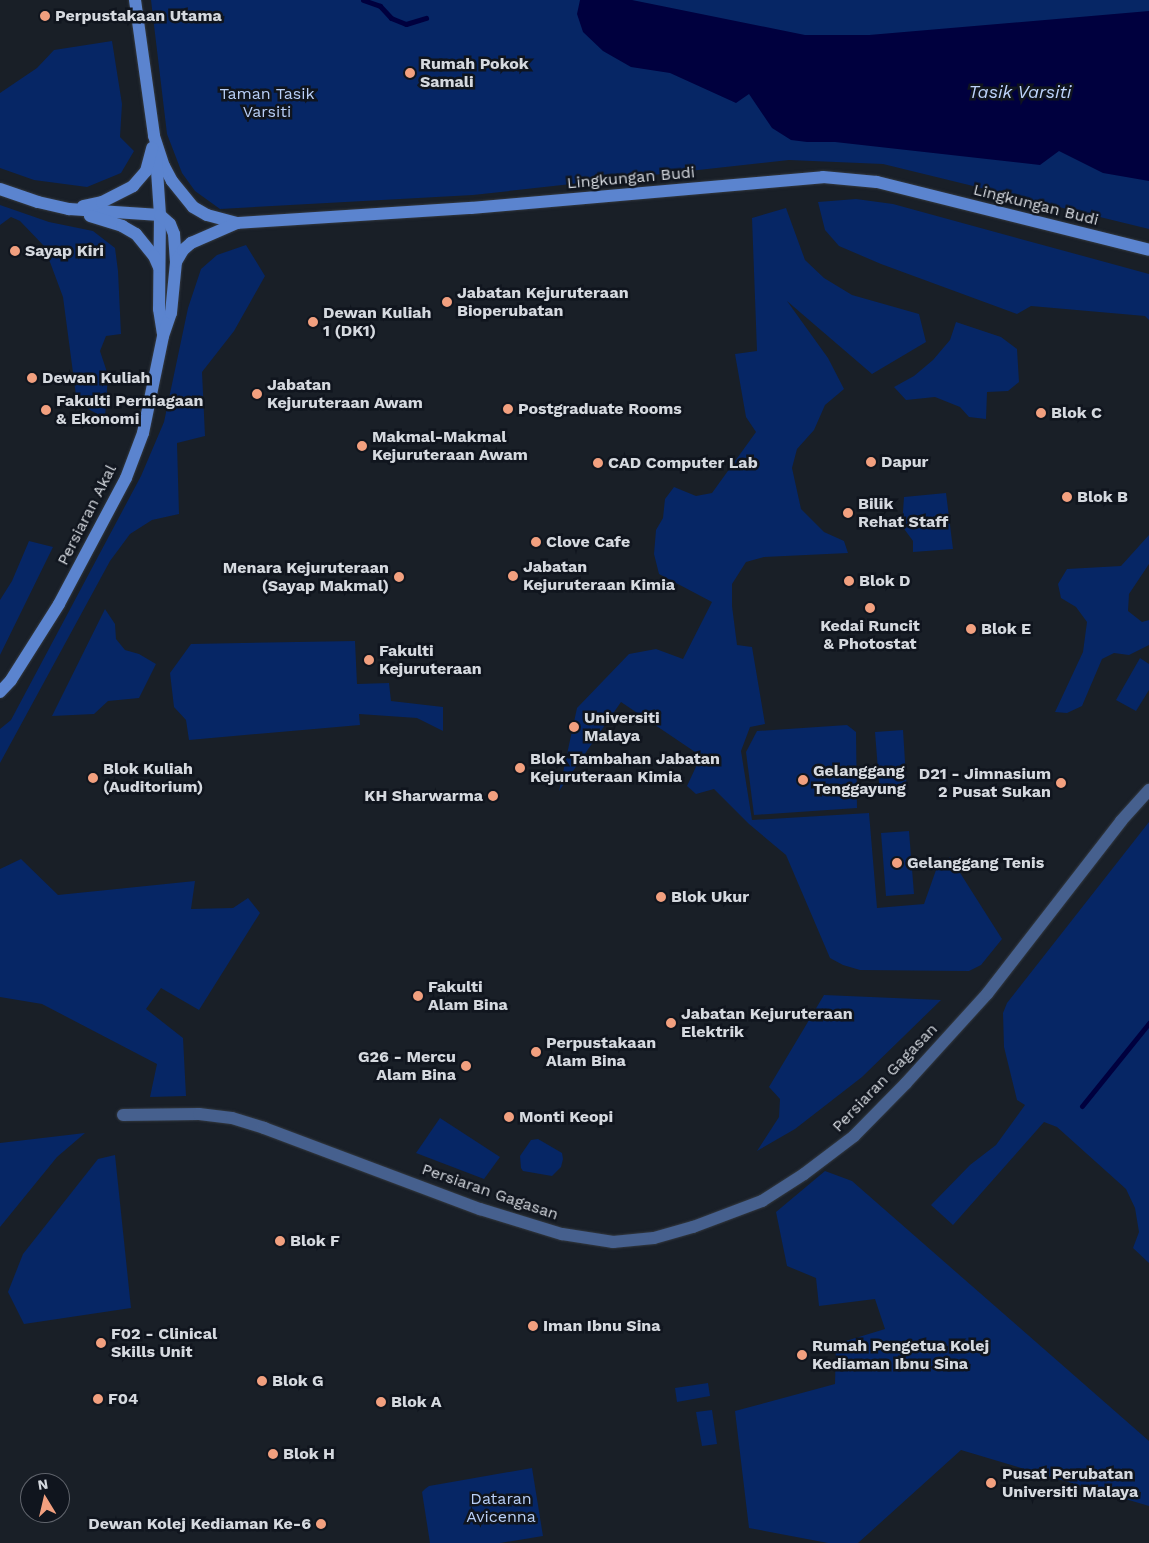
<!DOCTYPE html>
<style>
body{margin:0}
#map{position:relative;width:1149px;height:1543px;overflow:hidden;background:#191f27;font-family:"Work Sans",sans-serif}
div>[style]{position:absolute}
[style*='--x']{left:calc(var(--x)*1px);top:calc(var(--y)*1px);width:calc(var(--w)*1px);rotate:calc(var(--a)*1deg)}
.green>*{inset:0;background:#062665}
.water>*{inset:0;background:#00003e}
.stream>*{height:5px;margin:-2.5px;padding:0 2.5px;transform-origin:2.5px;border-radius:2.5px;background:#00003e}
.roads{filter:drop-shadow(0 0 1px #333941) drop-shadow(0 0 1px #333941)}
.street>*{height:12px;margin:-6px;padding:0 6px;transform-origin:6px;border-radius:6px;background:#46608e}
.secondary>*{height:12px;margin:-6px;padding:0 6px;transform-origin:6px;border-radius:6px;background:#5b84cf}
.dots>*{width:14px;height:14px;translate:-50% -50%;box-sizing:border-box;border:2px solid #10151e;border-radius:50%}
span{translate:-50% -50%;white-space:nowrap;text-align:center;line-height:1.15;-webkit-text-stroke:5px #10151e;paint-order:stroke}
.poi-label{font-size:16px;color:#d5d9df;font-weight:700}
.left{translate:0 -50%;text-align:left}
.right{translate:-100% -50%;text-align:right}
.park-label{font-size:16px;color:#b9cff7}
.street-label{font-size:16px;color:#d5d9df}
.water-label{font-size:18px;color:#bed4fb;font-style:italic}
.north{position:absolute;left:20px;top:1473px;width:50px;height:50px;box-sizing:border-box;background:#10151e;border:1px solid #5f636b;border-radius:50%;rotate:351deg;font-size:14px;font-weight:700;line-height:20px;text-align:center;color:#d5d9df}
.north::after{content:'';display:block;margin:auto;width:18px;height:22px;background:#f2a07f;clip-path:polygon(50% 0,100% 100%,50% 72%,0 100%)}
</style>
<div id="map">
<div class="green">
<i style="clip-path:polygon(151px 0,1149px 0,1149px 229px,883px 164px,789px 160px,473px 195px,220px 209px,195px 191px,182px 173px,167px 134px)"></i>
<i style="clip-path:polygon(112px 41px,122px 104px,120px 137px,134px 151px,121px 173px,87px 187px,34px 180px,0 168px,0 93px,37px 68px,54px 50px)"></i>
<i style="clip-path:polygon(856px 199px,893px 204px,1149px 274px,1149px 320px,1145px 316px,1031px 306px,1017px 314px,881px 264px,839px 246px,825px 230px,818px 202px)"></i>
<i style="clip-path:polygon(0 205px,49px 222px,93px 231px,115px 248px,118px 271px,121px 334px,106px 336px,100px 351px,108px 375px,105px 418px,77px 403px,63px 297px,44px 246px,20px 221px,11px 217px,0 225px)"></i>
<i style="clip-path:polygon(786px 208px,805px 260px,824px 278px,852px 295px,919px 314px,926px 342px,872px 374px,787px 301px,828px 358px,844px 389px,825px 405px,814px 430px,797px 449px,792px 468px,801px 509px,824px 532px,844px 541px,848px 553px,764px 557px,746px 562px,732px 584px,732px 606px,737px 645px,752px 647px,765px 724px,750px 727px,741px 751px,752px 820px,869px 813px,877px 908px,924px 904px,936px 870px,950px 857px,1002px 939px,981px 965px,969px 971px,860px 970px,843px 965px,830px 958px,786px 855px,749px 824px,714px 789px,696px 794px,687px 786px,701px 756px,621px 702px,559px 791px,577px 708px,629px 654px,656px 649px,683px 659px,712px 602px,659px 574px,654px 554px,656px 530px,663px 518px,665px 499px,674px 487px,696px 496px,712px 493px,756px 432px,746px 417px,735px 354px,757px 351px,752px 218px)"></i>
<i style="clip-path:polygon(246px 245px,265px 276px,234px 331px,202px 372px,205px 436px,177px 443px,179px 514px,152px 520px,130px 534px,110px 561px,0 763px,0 729px,11px 720px,141px 476px,164px 422px,188px 308px,201px 269px,217px 255px)"></i>
<i style="clip-path:polygon(956px 322px,1001px 337px,1017px 349px,1019px 382px,1008px 391px,987px 392px,986px 419px,969px 417px,960px 407px,935px 397px,906px 400px,894px 387px,914px 376px,933px 360px,950px 340px)"></i>
<i style="clip-path:polygon(946px 493px,953px 549px,913px 552px,913px 541px,902px 526px,904px 497px)"></i>
<i style="clip-path:polygon(1149px 535px,1149px 564px,1129px 594px,1128px 611px,1142px 622px,1149px 620px,1149px 645px,1129px 655px,1114px 653px,1102px 659px,1082px 706px,1067px 713px,1055px 712px,1083px 652px,1087px 622px,1076px 607px,1061px 598px,1058px 584px,1067px 569px,1121px 566px)"></i>
<i style="clip-path:polygon(29px 541px,53px 547px,0 655px,0 600px,12px 581px)"></i>
<i style="clip-path:polygon(105px 609px,115px 624px,116px 639px,125px 650px,139px 654px,156px 664px,139px 698px,108px 701px,94px 714px,52px 716px)"></i>
<i style="clip-path:polygon(355px 641px,357px 684px,389px 683px,391px 701px,443px 707px,443px 731px,417px 718px,359px 714px,360px 725px,189px 740px,186px 720px,174px 707px,170px 673px,191px 644px)"></i>
<i style="clip-path:polygon(1140px 658px,1149px 664px,1149px 690px,1136px 711px,1116px 700px)"></i>
<i style="clip-path:polygon(847px 725px,856px 732px,857px 808px,754px 815px,746px 752px,757px 731px)"></i>
<i style="clip-path:polygon(903px 730px,907px 793px,880px 795px,875px 732px)"></i>
<i style="clip-path:polygon(1149px 822px,1149px 1263px,1133px 1248px,1139px 1232px,1135px 1208px,1126px 1189px,1057px 1127px,1044px 1122px,953px 1225px,931px 1205px,970px 1165px,996px 1145px,1025px 1105px,1017px 1100px,1004px 1047px,1003px 1013px,1007px 1003px)"></i>
<i style="clip-path:polygon(909px 831px,914px 894px,886px 896px,881px 833px)"></i>
<i style="clip-path:polygon(21px 859px,58px 895px,195px 881px,191px 909px,233px 908px,248px 898px,260px 913px,199px 1010px,161px 988px,146px 1009px,183px 1038px,186px 1096px,150px 1097px,157px 1064px,42px 1004px,0 997px,0 869px)"></i>
<i style="clip-path:polygon(824px 995px,941px 1000px,862px 1077px,795px 1129px,757px 1151px,779px 1117px,780px 1099px,769px 1087px)"></i>
<i style="clip-path:polygon(440px 1118px,500px 1157px,484px 1179px,416px 1153px)"></i>
<i style="clip-path:polygon(85px 1133px,57px 1157px,0 1227px,0 1143px)"></i>
<i style="clip-path:polygon(538px 1139px,562px 1153px,563px 1159px,561px 1167px,552px 1176px,523px 1171px,521px 1168px,520px 1156px,531px 1140px)"></i>
<i style="clip-path:polygon(115px 1155px,131px 1308px,24px 1324px,8px 1292px,23px 1254px,98px 1159px)"></i>
<i style="clip-path:polygon(825px 1171px,852px 1181px,1149px 1441px,1149px 1506px,961px 1450px,858px 1543px,828px 1543px,749px 1528px,735px 1411px,835px 1384px,836px 1344px,885px 1329px,875px 1299px,819px 1306px,816px 1278px,787px 1266px,776px 1212px)"></i>
<i style="clip-path:polygon(708px 1383px,710px 1396px,677px 1402px,675px 1388px)"></i>
<i style="clip-path:polygon(712px 1410px,717px 1444px,702px 1446px,696px 1412px)"></i>
<i style="clip-path:polygon(532px 1468px,543px 1536px,500px 1543px,430px 1543px,422px 1492px,425px 1489px,429px 1486px)"></i>
</div>
<div class="water">
<i style="clip-path:polygon(580px 0,632px 0,805px 35px,869px 35px,1149px 11px,1149px 181px,1103px 173px,1059px 151px,1040px 165px,835px 142px,807px 142px,791px 140px,772px 128px,749px 94px,736px 103px,670px 73px,631px 67px,603px 51px,583px 32px,577px 14px)"></i>
</div>
<div class="stream">
<i style="--x:363;--y:0;--w:18;--a:19"></i>
<i style="--x:380;--y:6;--w:16;--a:47"></i>
<i style="--x:391;--y:18;--w:16;--a:22"></i>
<i style="--x:406;--y:24;--w:21;--a:-17"></i>
<i style="--x:1082;--y:1106;--w:107;--a:-51.1"></i>
</div>
<div class="roads">
<div class="street">
<i style="--x:123;--y:1115;--w:76;--a:-0.8"></i>
<i style="--x:199;--y:1114;--w:33;--a:7"></i>
<i style="--x:232;--y:1118;--w:34;--a:17"></i>
<i style="--x:264;--y:1128;--w:231;--a:20.6"></i>
<i style="--x:480;--y:1209;--w:86;--a:17"></i>
<i style="--x:562;--y:1234;--w:52;--a:8.9"></i>
<i style="--x:613;--y:1242;--w:41;--a:-5.6"></i>
<i style="--x:654;--y:1238;--w:41;--a:-15.8"></i>
<i style="--x:693;--y:1227;--w:74;--a:-20.6"></i>
<i style="--x:762;--y:1201;--w:50;--a:-32.7"></i>
<i style="--x:804;--y:1174;--w:63;--a:-37.2"></i>
<i style="--x:854;--y:1136;--w:74;--a:-45.5"></i>
<i style="--x:906;--y:1083;--w:120;--a:-47.7"></i>
<i style="--x:987;--y:994;--w:219;--a:-52.2"></i>
<i style="--x:1121;--y:821;--w:42;--a:-47.9"></i>
</div>
<div class="secondary">
<i style="--x:135;--y:0;--w:137;--a:82"></i>
<i style="--x:154;--y:136;--w:32;--a:72"></i>
<i style="--x:164;--y:166;--w:17;--a:62"></i>
<i style="--x:172;--y:181;--w:33;--a:51"></i>
<i style="--x:193;--y:207;--w:16;--a:30"></i>
<i style="--x:207;--y:215;--w:31;--a:15"></i>
<i style="--x:237;--y:223;--w:234;--a:-3.7"></i>
<i style="--x:471;--y:208;--w:353;--a:-5"></i>
<i style="--x:823;--y:177;--w:54;--a:5.3"></i>
<i style="--x:877;--y:182;--w:280;--a:14"></i>
<i style="--x:156;--y:156;--w:59;--a:86.1"></i>
<i style="--x:160;--y:215;--w:94;--a:90.6"></i>
<i style="--x:159;--y:309;--w:24;--a:81"></i>
<i style="--x:0;--y:189;--w:40;--a:18.9"></i>
<i style="--x:38;--y:202;--w:32;--a:13"></i>
<i style="--x:69;--y:209;--w:91;--a:3.8"></i>
<i style="--x:160;--y:215;--w:13;--a:42"></i>
<i style="--x:170;--y:224;--w:11;--a:68"></i>
<i style="--x:174;--y:234;--w:27;--a:86"></i>
<i style="--x:83;--y:206;--w:19;--a:-12"></i>
<i style="--x:102;--y:202;--w:35;--a:-27"></i>
<i style="--x:133;--y:186;--w:20;--a:-49"></i>
<i style="--x:146;--y:171;--w:24;--a:-75"></i>
<i style="--x:90;--y:216;--w:34;--a:17"></i>
<i style="--x:122;--y:226;--w:16;--a:30"></i>
<i style="--x:136;--y:234;--w:28;--a:51"></i>
<i style="--x:154;--y:256;--w:12;--a:66"></i>
<i style="--x:0;--y:692;--w:16;--a:-47"></i>
<i style="--x:11;--y:680;--w:90;--a:-57.7"></i>
<i style="--x:59;--y:604;--w:143;--a:-62"></i>
<i style="--x:126;--y:478;--w:48;--a:-69.3"></i>
<i style="--x:143;--y:433;--w:99;--a:-78.3"></i>
<i style="--x:163;--y:336;--w:24;--a:-71"></i>
<i style="--x:171;--y:313;--w:51;--a:-84.4"></i>
<i style="--x:176;--y:262;--w:14;--a:-60"></i>
<i style="--x:183;--y:250;--w:11;--a:-41"></i>
<i style="--x:191;--y:243;--w:50;--a:-23.5"></i>
</div>
</div>
<div class="dots">
<i style="left:45px;top:16px;background:#f2a07f"></i>
<i style="left:410px;top:73px;background:#f2a07f"></i>
<i style="left:15px;top:251px;background:#f2a07f"></i>
<i style="left:447px;top:302px;background:#f2a07f"></i>
<i style="left:313px;top:322px;background:#f2a07f"></i>
<i style="left:32px;top:378px;background:#f2a07f"></i>
<i style="left:257px;top:394px;background:#f2a07f"></i>
<i style="left:508px;top:409px;background:#f2a07f"></i>
<i style="left:46px;top:410px;background:#f2a07f"></i>
<i style="left:1041px;top:413px;background:#f2a07f"></i>
<i style="left:362px;top:446px;background:#f2a07f"></i>
<i style="left:871px;top:462px;background:#f2a07f"></i>
<i style="left:598px;top:463px;background:#f2a07f"></i>
<i style="left:1067px;top:497px;background:#f2a07f"></i>
<i style="left:848px;top:513px;background:#f2a07f"></i>
<i style="left:536px;top:542px;background:#f2a07f"></i>
<i style="left:513px;top:576px;background:#f2a07f"></i>
<i style="left:399px;top:577px;background:#f2a07f"></i>
<i style="left:849px;top:581px;background:#f2a07f"></i>
<i style="left:870px;top:608px;background:#f2a07f"></i>
<i style="left:971px;top:629px;background:#f2a07f"></i>
<i style="left:369px;top:660px;background:#f2a07f"></i>
<i style="left:574px;top:727px;background:#f2a07f"></i>
<i style="left:520px;top:768px;background:#f2a07f"></i>
<i style="left:93px;top:778px;background:#f2a07f"></i>
<i style="left:803px;top:780px;background:#f2a07f"></i>
<i style="left:1061px;top:783px;background:#f2a07f"></i>
<i style="left:493px;top:796px;background:#f2a07f"></i>
<i style="left:897px;top:863px;background:#f2a07f"></i>
<i style="left:661px;top:897px;background:#f2a07f"></i>
<i style="left:418px;top:996px;background:#f2a07f"></i>
<i style="left:671px;top:1023px;background:#f2a07f"></i>
<i style="left:536px;top:1052px;background:#f2a07f"></i>
<i style="left:466px;top:1066px;background:#f2a07f"></i>
<i style="left:509px;top:1117px;background:#f2a07f"></i>
<i style="left:280px;top:1241px;background:#f2a07f"></i>
<i style="left:533px;top:1326px;background:#f2a07f"></i>
<i style="left:101px;top:1343px;background:#f2a07f"></i>
<i style="left:802px;top:1355px;background:#f2a07f"></i>
<i style="left:262px;top:1381px;background:#f2a07f"></i>
<i style="left:98px;top:1399px;background:#f2a07f"></i>
<i style="left:381px;top:1402px;background:#f2a07f"></i>
<i style="left:273px;top:1454px;background:#f2a07f"></i>
<i style="left:991px;top:1483px;background:#f2a07f"></i>
<i style="left:321px;top:1524px;background:#f2a07f"></i>
</div>
<div class="poi-label">
<span class="left" style="left:55px;top:16px">Perpustakaan Utama</span>
<span class="left" style="left:420px;top:73px">Rumah Pokok<br>Samali</span>
<span class="left" style="left:25px;top:251px">Sayap Kiri</span>
<span class="left" style="left:457px;top:302px">Jabatan Kejuruteraan<br>Bioperubatan</span>
<span class="left" style="left:323px;top:322px">Dewan Kuliah<br>1 (DK1)</span>
<span class="left" style="left:42px;top:378px">Dewan Kuliah</span>
<span class="left" style="left:267px;top:394px">Jabatan<br>Kejuruteraan Awam</span>
<span class="left" style="left:56px;top:410px">Fakulti Perniagaan<br>&amp; Ekonomi</span>
<span class="left" style="left:518px;top:409px">Postgraduate Rooms</span>
<span class="left" style="left:1051px;top:413px">Blok C</span>
<span class="left" style="left:372px;top:446px">Makmal-Makmal<br>Kejuruteraan Awam</span>
<span class="left" style="left:881px;top:462px">Dapur</span>
<span class="left" style="left:608px;top:463px">CAD Computer Lab</span>
<span class="left" style="left:1077px;top:497px">Blok B</span>
<span class="left" style="left:858px;top:513px">Bilik<br>Rehat Staff</span>
<span class="left" style="left:546px;top:542px">Clove Cafe</span>
<span class="left" style="left:523px;top:576px">Jabatan<br>Kejuruteraan Kimia</span>
<span class="right" style="left:389px;top:577px">Menara Kejuruteraan<br>(Sayap Makmal)</span>
<span class="left" style="left:859px;top:581px">Blok D</span>
<span style="left:870px;top:635px">Kedai Runcit<br>&amp; Photostat</span>
<span class="left" style="left:981px;top:629px">Blok E</span>
<span class="left" style="left:379px;top:660px">Fakulti<br>Kejuruteraan</span>
<span class="left" style="left:584px;top:727px">Universiti<br>Malaya</span>
<span class="left" style="left:530px;top:768px">Blok Tambahan Jabatan<br>Kejuruteraan Kimia</span>
<span class="left" style="left:103px;top:778px">Blok Kuliah<br>(Auditorium)</span>
<span class="left" style="left:813px;top:780px">Gelanggang<br>Tenggayung</span>
<span class="right" style="left:1051px;top:783px">D21 - Jimnasium<br>2 Pusat Sukan</span>
<span class="right" style="left:483px;top:796px">KH Sharwarma</span>
<span class="left" style="left:907px;top:863px">Gelanggang Tenis</span>
<span class="left" style="left:671px;top:897px">Blok Ukur</span>
<span class="left" style="left:428px;top:996px">Fakulti<br>Alam Bina</span>
<span class="left" style="left:681px;top:1023px">Jabatan Kejuruteraan<br>Elektrik</span>
<span class="left" style="left:546px;top:1052px">Perpustakaan<br>Alam Bina</span>
<span class="right" style="left:456px;top:1066px">G26 - Mercu<br>Alam Bina</span>
<span class="left" style="left:519px;top:1117px">Monti Keopi</span>
<span class="left" style="left:290px;top:1241px">Blok F</span>
<span class="left" style="left:543px;top:1326px">Iman Ibnu Sina</span>
<span class="left" style="left:111px;top:1343px">F02 - Clinical<br>Skills Unit</span>
<span class="left" style="left:812px;top:1355px">Rumah Pengetua Kolej<br>Kediaman Ibnu Sina</span>
<span class="left" style="left:272px;top:1381px">Blok G</span>
<span class="left" style="left:108px;top:1399px">F04</span>
<span class="left" style="left:391px;top:1402px">Blok A</span>
<span class="left" style="left:283px;top:1454px">Blok H</span>
<span class="left" style="left:1002px;top:1483px">Pusat Perubatan<br>Universiti Malaya</span>
<span class="right" style="left:311px;top:1524px">Dewan Kolej Kediaman Ke-6</span>
</div>
<div class="park-label">
<span style="left:267px;top:103px">Taman Tasik<br>Varsiti</span>
<span style="left:501px;top:1508px">Dataran<br>Avicenna</span>
</div>
<div class="street-label">
<span style="left:631px;top:178px;rotate:-5deg">Lingkungan Budi</span>
<span style="left:1036px;top:205px;rotate:14deg">Lingkungan Budi</span>
<span style="left:87px;top:515px;rotate:-63deg">Persiaran Akal</span>
<span style="left:885px;top:1078px;rotate:-46deg">Persiaran Gagasan</span>
<span style="left:490px;top:1192px;rotate:19deg">Persiaran Gagasan</span>
</div>
<div class="water-label">
<span style="left:1020px;top:92px">Tasik Varsiti</span>
</div>
<div class="north">N</div>
</div>
